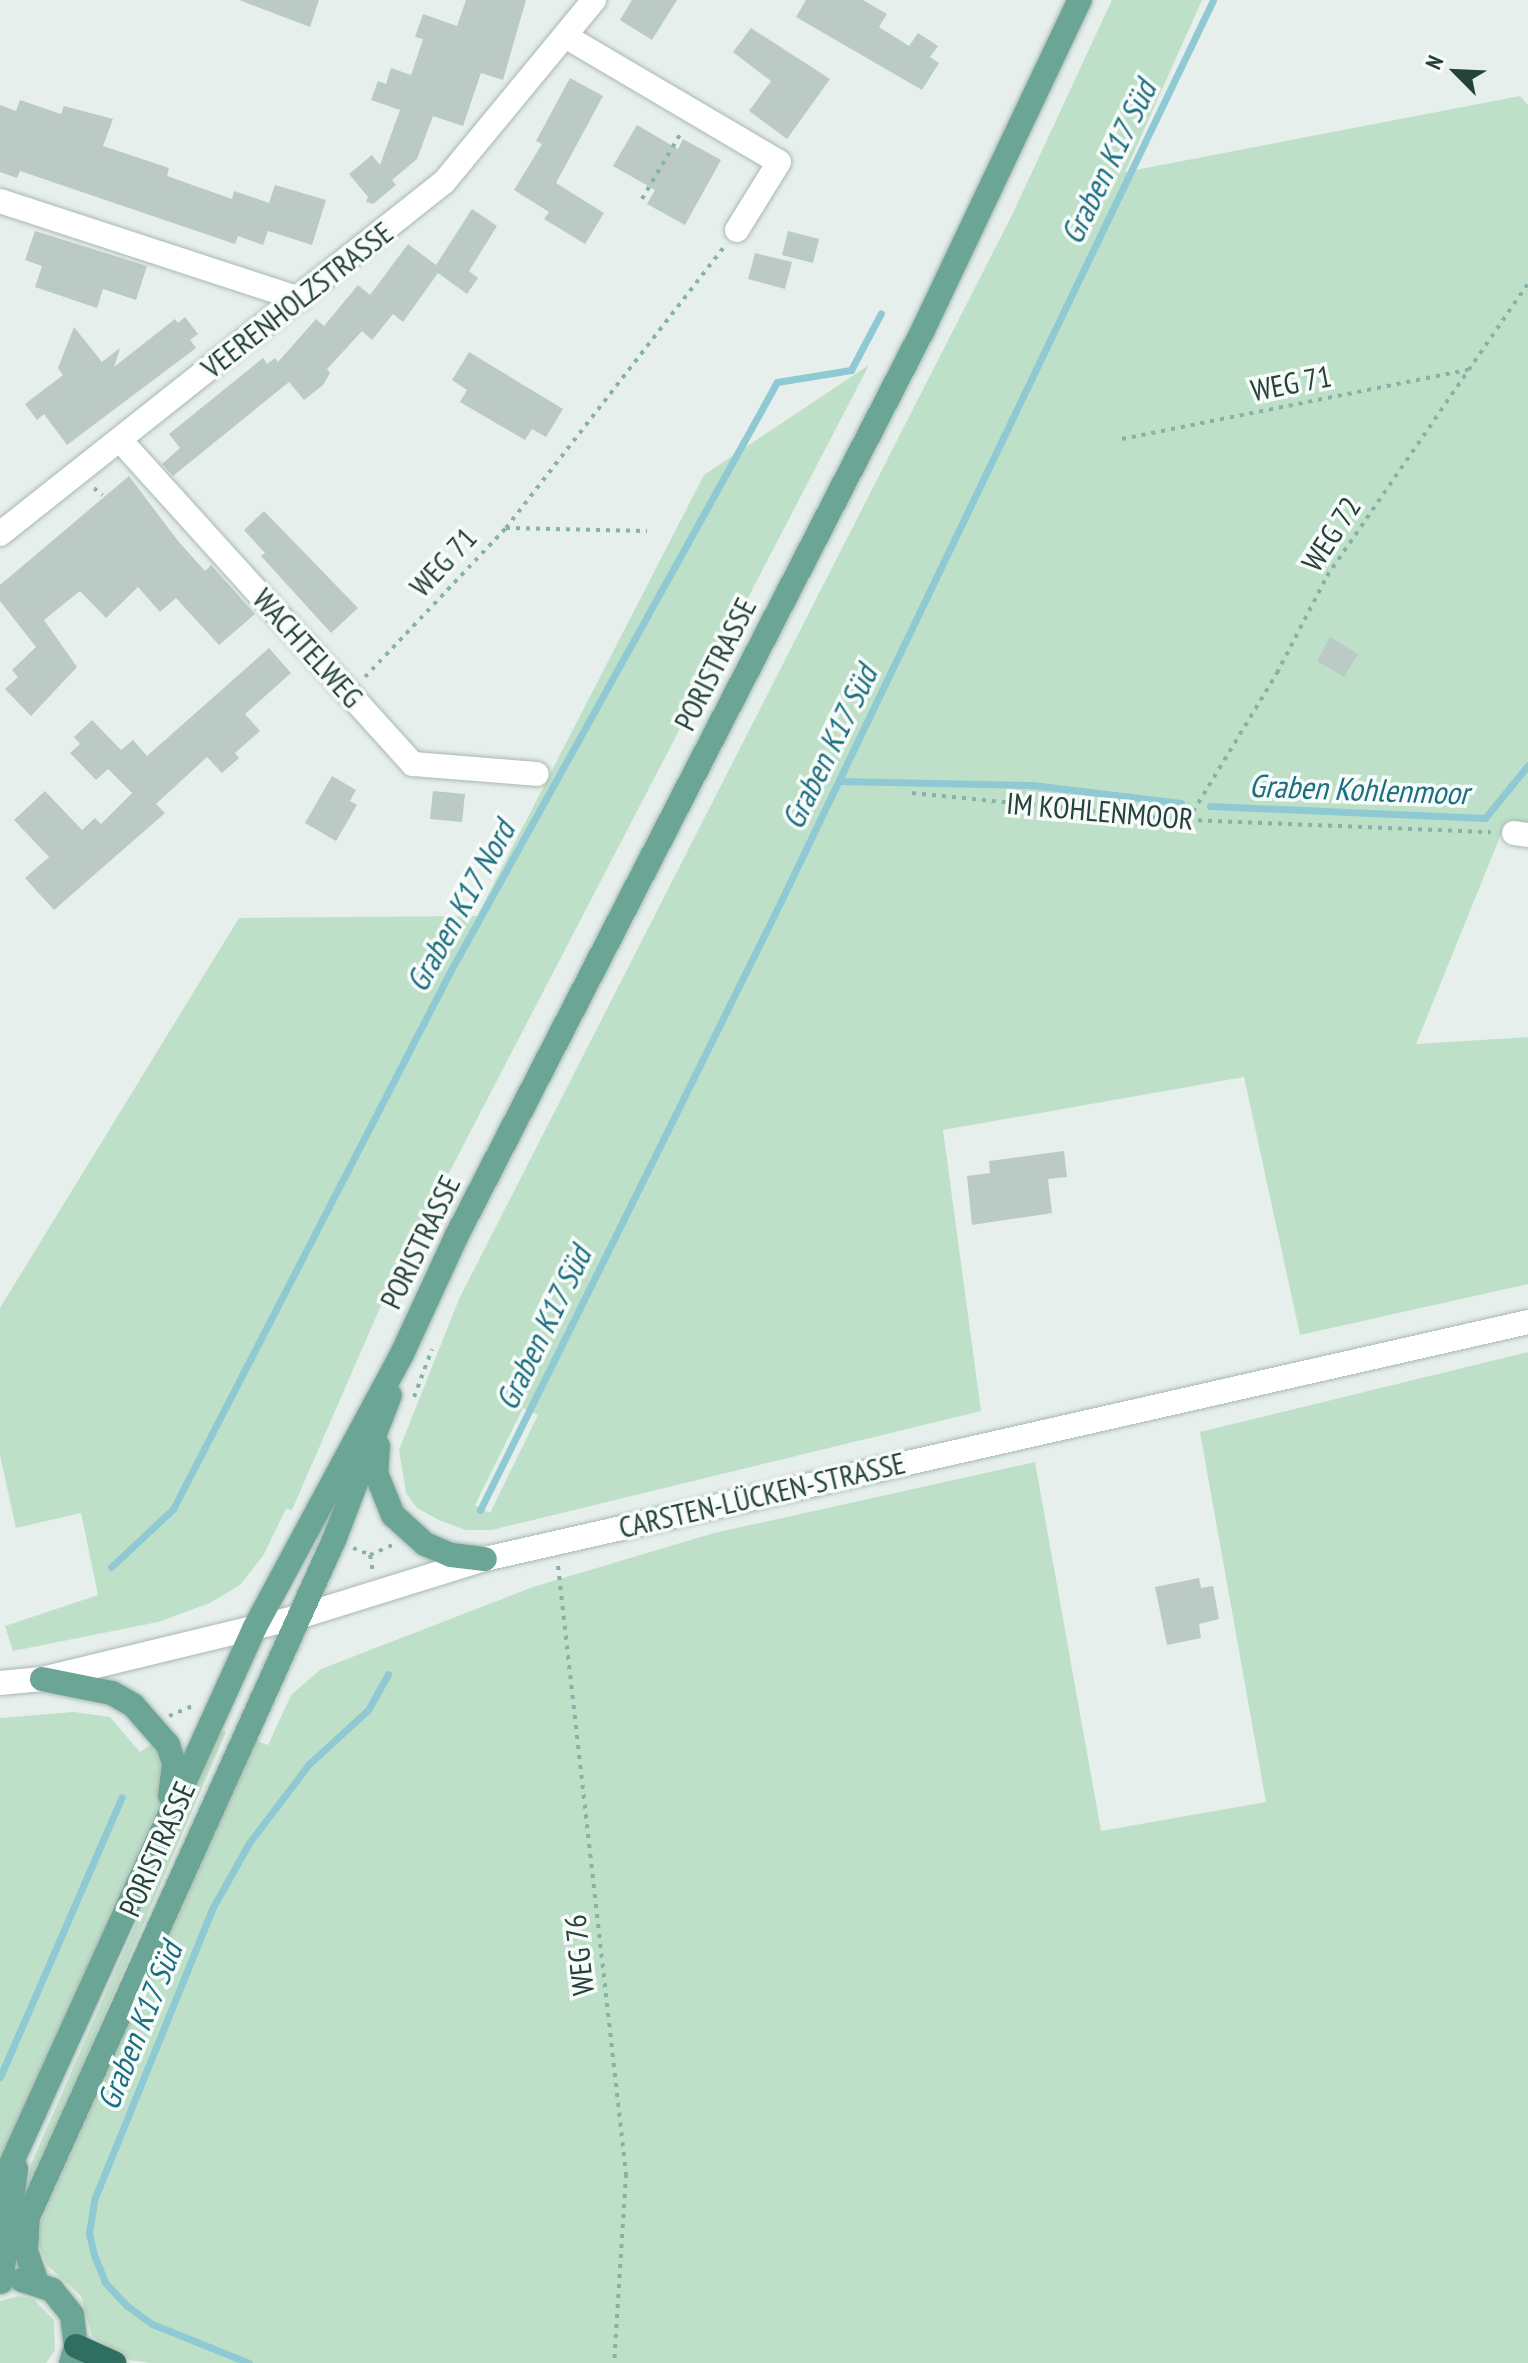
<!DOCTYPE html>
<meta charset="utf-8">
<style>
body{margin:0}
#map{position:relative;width:1528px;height:2363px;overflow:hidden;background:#e6efeb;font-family:"PT Sans Narrow",sans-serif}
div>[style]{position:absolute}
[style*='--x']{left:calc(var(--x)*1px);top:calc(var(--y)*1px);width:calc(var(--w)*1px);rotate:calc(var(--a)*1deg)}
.green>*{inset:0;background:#bfe0c8}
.stream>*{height:7px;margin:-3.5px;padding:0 3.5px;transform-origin:3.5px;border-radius:3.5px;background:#8ec9d4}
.building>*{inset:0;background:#bbcac4}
.path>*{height:4px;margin-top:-2px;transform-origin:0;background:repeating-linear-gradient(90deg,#86b3a5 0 4px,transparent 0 10px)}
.roads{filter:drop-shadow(0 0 2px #a8b8b2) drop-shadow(0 0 2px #a8b8b2)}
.minor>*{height:24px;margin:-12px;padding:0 12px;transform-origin:12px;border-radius:12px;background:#fff}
.major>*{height:24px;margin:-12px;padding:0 12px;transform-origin:12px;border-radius:12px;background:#6aa596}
.highway>*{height:24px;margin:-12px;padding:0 12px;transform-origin:12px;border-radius:12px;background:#2f6f62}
span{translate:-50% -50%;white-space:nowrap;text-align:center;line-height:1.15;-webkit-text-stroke:7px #f7fbf9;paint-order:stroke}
.street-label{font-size:30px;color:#24423a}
.water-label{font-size:32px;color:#1c6f80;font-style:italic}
.north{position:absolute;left:1416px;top:32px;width:80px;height:80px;-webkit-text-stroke:6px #f7fbf9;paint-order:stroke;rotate:294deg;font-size:22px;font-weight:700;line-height:32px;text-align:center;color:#24423a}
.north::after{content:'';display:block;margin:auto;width:28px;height:36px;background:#24423a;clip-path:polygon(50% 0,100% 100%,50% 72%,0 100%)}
</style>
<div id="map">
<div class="green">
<i style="clip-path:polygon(evenodd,1112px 0,1202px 0,1125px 172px,1520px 96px,1528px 105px,1528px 830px,1504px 827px,1416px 1044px,1528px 1037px,1528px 1284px,1300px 1335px,1244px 1077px,943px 1130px,981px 1411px,492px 1530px,466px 1530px,441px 1521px,417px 1508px,406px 1493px,399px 1450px,459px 1299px,1012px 215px,1112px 0,523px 1408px,538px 1415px,490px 1513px,475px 1505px,523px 1408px)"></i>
<i style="clip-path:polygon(869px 365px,386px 1294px,292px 1510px,286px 1509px,263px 1556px,240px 1585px,210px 1603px,158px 1622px,13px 1651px,5px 1626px,98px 1595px,81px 1513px,16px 1528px,0 1455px,0 1308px,239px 918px,477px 916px,704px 475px)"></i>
<i style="clip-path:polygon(1528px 1352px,1528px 2363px,150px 2363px,129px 2360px,92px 2336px,81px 2296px,47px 2265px,39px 2245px,40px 2223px,253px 1740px,268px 1745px,291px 1695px,321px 1669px,533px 1587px,714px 1533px,1035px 1462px,1101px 1831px,1266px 1802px,1200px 1432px)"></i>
<i style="clip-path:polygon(74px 1712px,110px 1717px,140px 1752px,155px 1742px,164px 1778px,160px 1817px,0 2173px,0 1718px)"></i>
<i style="clip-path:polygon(221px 1730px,226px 1732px,24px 2202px,31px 2164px)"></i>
<i style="clip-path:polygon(18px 2296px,33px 2299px,54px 2320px,55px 2350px,46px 2363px,0 2363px,0 2301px)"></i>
</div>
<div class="stream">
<i style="--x:839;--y:781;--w:193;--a:1.2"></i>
<i style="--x:1032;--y:785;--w:150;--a:6.9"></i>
<i style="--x:1210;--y:806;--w:275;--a:2.5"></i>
<i style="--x:1485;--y:818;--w:68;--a:-50.9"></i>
<i style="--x:480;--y:1510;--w:679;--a:-63.7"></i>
<i style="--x:781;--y:901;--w:999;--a:-64.38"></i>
<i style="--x:111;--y:1567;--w:85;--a:-43.1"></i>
<i style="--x:173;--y:1509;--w:606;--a:-62.72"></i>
<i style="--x:451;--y:970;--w:672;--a:-61"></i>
<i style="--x:777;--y:382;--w:75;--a:-9.2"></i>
<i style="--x:851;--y:370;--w:64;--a:-62.2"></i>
<i style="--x:0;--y:2077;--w:305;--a:-66.5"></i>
<i style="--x:249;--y:2363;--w:105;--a:-158.1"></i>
<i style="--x:152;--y:2324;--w:31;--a:-144"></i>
<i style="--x:127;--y:2306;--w:33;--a:-133"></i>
<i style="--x:105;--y:2282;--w:29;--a:-112"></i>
<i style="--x:94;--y:2255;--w:23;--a:-103"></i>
<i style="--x:89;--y:2233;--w:33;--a:-81"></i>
<i style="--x:94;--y:2200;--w:314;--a:-67.9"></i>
<i style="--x:212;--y:1909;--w:76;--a:-60.7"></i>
<i style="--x:249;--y:1843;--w:99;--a:-52.8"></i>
<i style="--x:309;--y:1764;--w:80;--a:-42.5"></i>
<i style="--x:368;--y:1710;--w:41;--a:-60.9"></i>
</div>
<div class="building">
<i style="clip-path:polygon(239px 0,319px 0,310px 27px)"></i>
<i style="clip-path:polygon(466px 0,526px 0,503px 80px,481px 73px,463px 126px,433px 116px,417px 159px,392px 180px,396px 185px,373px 204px,366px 202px,368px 197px,349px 174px,372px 155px,380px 165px,400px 110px,371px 100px,378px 81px,386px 84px,391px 68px,411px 75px,423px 39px,415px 37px,423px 14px,457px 26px)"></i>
<i style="clip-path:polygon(632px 0,677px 0,652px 40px,620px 20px)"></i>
<i style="clip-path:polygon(806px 0,863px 0,887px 14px,879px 27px,909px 46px,918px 33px,938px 46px,930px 57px,939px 63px,922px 90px,796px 17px)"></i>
<i style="clip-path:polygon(751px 28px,830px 79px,787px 139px,749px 111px,771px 81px,733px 52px)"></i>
<i style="clip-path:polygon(570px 78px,603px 96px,556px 183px,604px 213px,585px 244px,544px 219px,549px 212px,514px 190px,542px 144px,536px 141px)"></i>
<i style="clip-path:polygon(20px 100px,61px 114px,64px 106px,113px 119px,103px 146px,169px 168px,167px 176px,232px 199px,234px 191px,269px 203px,275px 185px,326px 200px,312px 245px,268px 231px,263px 245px,238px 236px,235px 244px,20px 171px,17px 178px,0 172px,0 105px,16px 111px)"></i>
<i style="clip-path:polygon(637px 125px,678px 149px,683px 139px,721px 160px,685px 225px,647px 204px,655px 190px,613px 166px)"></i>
<i style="clip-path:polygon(472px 209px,497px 226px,469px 271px,478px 278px,467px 294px,438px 273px,403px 322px,393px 314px,372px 340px,362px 331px,327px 369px,330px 373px,323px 385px,304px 400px,289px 382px,173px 476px,162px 464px,180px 448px,169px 434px,263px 358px,267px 364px,275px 358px,278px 362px,316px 319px,324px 326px,358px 285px,370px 295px,408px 244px,436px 265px)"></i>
<i style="clip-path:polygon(35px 231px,147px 266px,136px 300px,103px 289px,97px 308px,35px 287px,42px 266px,25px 260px)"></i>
<i style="clip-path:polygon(788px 231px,819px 239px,813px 263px,782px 255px)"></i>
<i style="clip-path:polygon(755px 253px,792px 262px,785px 289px,748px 279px)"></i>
<i style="clip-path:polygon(185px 317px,198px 334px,190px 340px,196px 348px,67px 445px,44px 414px,37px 420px,25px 404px,63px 375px,58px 368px,74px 327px,102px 362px,120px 348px,114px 367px,175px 319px,178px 323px)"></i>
<i style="clip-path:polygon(469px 352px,563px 409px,546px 437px,532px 429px,525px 440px,460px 402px,467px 390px,452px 380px)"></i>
<i style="clip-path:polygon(129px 476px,178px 541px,205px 571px,211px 565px,255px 614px,219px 645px,176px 598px,160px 612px,138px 587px,106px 618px,80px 591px,44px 620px,77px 667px,31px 716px,5px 689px,18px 677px,12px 670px,36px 647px,0 601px,0 585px)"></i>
<i style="clip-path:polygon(264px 511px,358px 608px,331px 633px,261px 556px,265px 553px,244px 530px)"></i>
<i style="clip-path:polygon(1330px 637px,1358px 654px,1344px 677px,1317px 661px)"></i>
<i style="clip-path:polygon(269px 648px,291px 673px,245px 714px,260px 731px,235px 753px,239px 758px,222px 773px,207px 757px,156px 804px,165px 813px,54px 910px,25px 878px,49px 857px,14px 820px,45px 791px,82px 830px,95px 818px,101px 824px,132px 793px,108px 769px,96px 780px,70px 753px,80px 744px,74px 737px,92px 720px,121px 750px,133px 740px,147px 756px)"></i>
<i style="clip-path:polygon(332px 776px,356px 790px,350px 801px,357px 805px,336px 841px,305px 823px)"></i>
<i style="clip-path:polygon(433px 791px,465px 794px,462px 822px,430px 819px)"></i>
<i style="clip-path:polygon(1064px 1151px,1067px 1177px,1048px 1179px,1052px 1213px,972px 1225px,967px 1176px,990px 1173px,989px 1161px)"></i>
<i style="clip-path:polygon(1199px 1578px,1201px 1588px,1213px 1586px,1219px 1619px,1199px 1624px,1201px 1638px,1167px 1645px,1155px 1587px)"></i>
</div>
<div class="path">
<i style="--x:642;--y:199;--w:79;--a:-59.5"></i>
<i style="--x:1122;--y:439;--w:353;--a:-11.3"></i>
<i style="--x:94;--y:488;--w:11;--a:41"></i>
<i style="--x:506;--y:528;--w:357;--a:-52.2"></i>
<i style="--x:365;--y:677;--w:205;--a:-46.6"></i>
<i style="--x:506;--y:528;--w:141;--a:1.2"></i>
<i style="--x:912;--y:793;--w:277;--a:5.6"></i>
<i style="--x:1188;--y:820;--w:303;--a:2.3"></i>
<i style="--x:1188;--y:820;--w:172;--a:-58.8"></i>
<i style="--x:1277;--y:673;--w:109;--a:-62.7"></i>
<i style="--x:1327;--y:576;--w:354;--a:-55.5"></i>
<i style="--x:414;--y:1397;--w:51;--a:-69.4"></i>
<i style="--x:353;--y:1548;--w:18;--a:22"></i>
<i style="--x:370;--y:1555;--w:24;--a:-24"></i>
<i style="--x:370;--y:1555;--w:17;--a:80"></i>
<i style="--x:558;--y:1566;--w:612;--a:83.62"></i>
<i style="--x:626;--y:2174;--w:189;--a:93.6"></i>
<i style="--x:169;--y:1716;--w:26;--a:-23"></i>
</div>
<div class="roads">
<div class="minor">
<i style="--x:565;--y:36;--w:248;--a:30.5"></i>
<i style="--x:779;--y:162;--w:80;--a:121.7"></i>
<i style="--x:0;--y:201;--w:315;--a:18.1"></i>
<i style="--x:120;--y:440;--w:437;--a:47.9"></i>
<i style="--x:413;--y:764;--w:124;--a:4.6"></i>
<i style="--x:0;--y:534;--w:567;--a:-38.41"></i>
<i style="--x:444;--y:182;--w:236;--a:-50.5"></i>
<i style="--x:1514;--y:833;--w:14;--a:8"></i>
<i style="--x:0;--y:1683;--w:42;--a:-5.4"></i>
<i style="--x:42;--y:1679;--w:260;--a:-13.6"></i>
<i style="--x:295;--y:1618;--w:199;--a:-17.3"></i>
<i style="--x:485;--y:1559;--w:1070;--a:-12.8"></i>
</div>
<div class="major">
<i style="--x:378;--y:1446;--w:27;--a:94"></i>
<i style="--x:376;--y:1473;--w:45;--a:68"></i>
<i style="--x:393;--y:1515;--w:43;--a:42.2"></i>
<i style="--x:425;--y:1544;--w:28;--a:23"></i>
<i style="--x:451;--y:1555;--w:34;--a:7"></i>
<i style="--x:42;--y:1679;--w:71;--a:11.3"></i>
<i style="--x:112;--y:1693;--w:24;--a:30"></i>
<i style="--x:133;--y:1705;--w:53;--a:48.8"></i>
<i style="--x:168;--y:1745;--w:20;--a:72"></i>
<i style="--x:174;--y:1764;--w:32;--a:97"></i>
<i style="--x:0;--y:2188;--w:616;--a:-65.56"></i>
<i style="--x:255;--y:1627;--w:310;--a:-61.7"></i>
<i style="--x:402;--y:1354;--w:129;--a:-65.2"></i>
<i style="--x:456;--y:1237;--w:1018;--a:-62.76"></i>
<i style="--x:922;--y:332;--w:368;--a:-64.6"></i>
<i style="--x:22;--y:2280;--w:32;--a:18"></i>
<i style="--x:52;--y:2290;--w:32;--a:51"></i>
<i style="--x:72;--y:2315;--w:31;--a:83"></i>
<i style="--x:76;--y:2346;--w:18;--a:106"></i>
<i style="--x:1;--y:2282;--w:114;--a:-82.4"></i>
<i style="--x:37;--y:2283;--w:34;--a:-109"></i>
<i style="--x:26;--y:2251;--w:34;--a:-87"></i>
<i style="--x:28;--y:2217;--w:743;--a:-65.68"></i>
<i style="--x:334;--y:1540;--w:155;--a:-68.9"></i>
</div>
<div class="highway">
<i style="--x:76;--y:2346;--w:42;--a:24.1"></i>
</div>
</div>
<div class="street-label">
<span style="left:297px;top:300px;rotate:-38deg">VEERENHOLZSTRASSE</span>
<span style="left:1291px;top:383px;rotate:-11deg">WEG 71</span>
<span style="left:1331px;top:534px;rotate:-57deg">WEG 72</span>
<span style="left:443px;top:562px;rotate:-47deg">WEG 71</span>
<span style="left:308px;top:648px;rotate:48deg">WACHTELWEG</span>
<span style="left:715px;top:664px;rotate:-63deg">PORISTRASSE</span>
<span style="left:1100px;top:811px;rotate:5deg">IM KOHLENMOOR</span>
<span style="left:420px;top:1242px;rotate:-64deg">PORISTRASSE</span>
<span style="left:762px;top:1495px;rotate:-13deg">CARSTEN-LÜCKEN-STRASSE</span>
<span style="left:157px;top:1849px;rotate:-66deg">PORISTRASSE</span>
<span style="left:579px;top:1955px;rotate:-96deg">WEG 76</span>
</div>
<div class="water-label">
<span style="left:1108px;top:162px;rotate:-64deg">Graben K17 Süd</span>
<span style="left:829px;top:747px;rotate:-64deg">Graben K17 Süd</span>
<span style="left:1359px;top:789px;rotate:2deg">Graben Kohlenmoor</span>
<span style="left:460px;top:906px;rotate:-61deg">Graben K17 Nord</span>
<span style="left:543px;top:1328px;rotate:-64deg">Graben K17 Süd</span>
<span style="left:139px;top:2026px;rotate:-68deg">Graben K17 Süd</span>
</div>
<div class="north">N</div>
</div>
